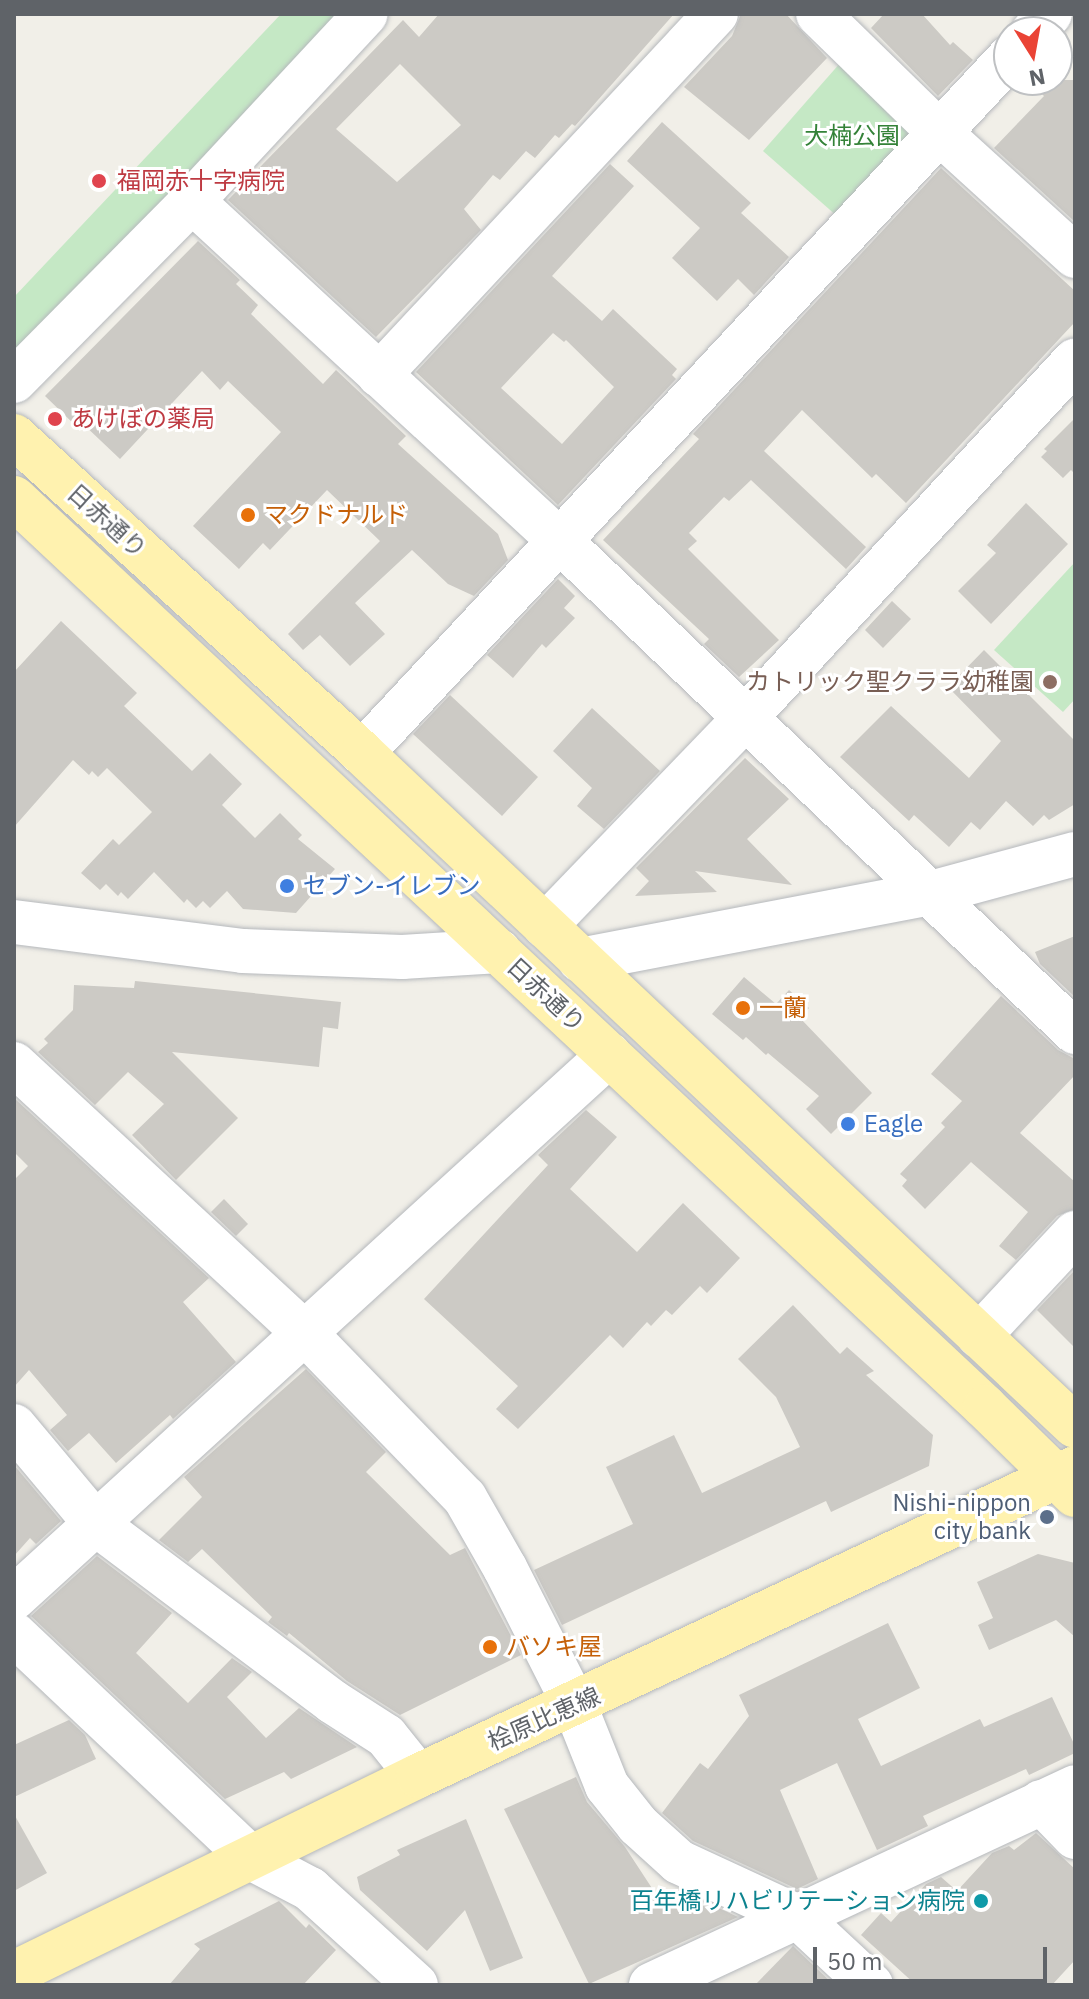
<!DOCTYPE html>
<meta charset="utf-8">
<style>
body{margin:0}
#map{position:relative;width:1089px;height:1999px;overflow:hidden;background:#f1efe8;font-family:"IBM Plex Sans","Noto Sans JP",sans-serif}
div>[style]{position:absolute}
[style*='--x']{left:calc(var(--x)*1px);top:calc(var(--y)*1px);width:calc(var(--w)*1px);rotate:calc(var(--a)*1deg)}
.green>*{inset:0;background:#c5e8c5}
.building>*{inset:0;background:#cccac5}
.roads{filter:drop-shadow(0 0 2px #b5b8bc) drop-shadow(0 0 2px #b5b8bc)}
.minor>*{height:44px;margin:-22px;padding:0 22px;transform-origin:22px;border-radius:22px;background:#fff}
.major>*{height:44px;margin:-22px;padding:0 22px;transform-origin:22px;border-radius:22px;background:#fff2af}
.dots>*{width:22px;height:22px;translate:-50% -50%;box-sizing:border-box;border:4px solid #fff;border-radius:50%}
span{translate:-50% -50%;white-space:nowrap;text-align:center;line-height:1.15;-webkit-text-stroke:6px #fff;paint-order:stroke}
.park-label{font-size:24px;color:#348238}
.health-label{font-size:24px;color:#be3a42}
.left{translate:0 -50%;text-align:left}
.food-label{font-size:24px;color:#c56008}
.street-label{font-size:24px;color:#5f6368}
.education-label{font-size:24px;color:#785e54}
.right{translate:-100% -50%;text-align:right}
.shop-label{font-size:24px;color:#366cbe}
.service-label{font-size:24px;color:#4e5e75}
.culture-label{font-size:24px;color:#0d838f}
.frame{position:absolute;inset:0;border:16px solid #5f6368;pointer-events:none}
.north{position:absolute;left:993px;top:16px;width:80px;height:80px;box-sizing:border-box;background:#fff;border:2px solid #bfc1c3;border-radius:50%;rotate:169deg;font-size:22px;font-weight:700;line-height:32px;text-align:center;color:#5f6368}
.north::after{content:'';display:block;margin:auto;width:28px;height:36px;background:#ea4335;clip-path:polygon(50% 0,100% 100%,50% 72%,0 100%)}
.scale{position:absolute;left:813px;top:1947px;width:234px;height:36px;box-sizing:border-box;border:4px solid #5f6368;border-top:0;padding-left:10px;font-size:24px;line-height:28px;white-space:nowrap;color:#5f6368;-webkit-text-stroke:6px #fff;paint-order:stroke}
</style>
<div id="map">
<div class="green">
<i style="clip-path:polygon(281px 14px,343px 14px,24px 348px,14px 350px,14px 297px)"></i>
<i style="clip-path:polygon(848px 54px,935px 133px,846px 224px,763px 151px)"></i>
<i style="clip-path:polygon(1075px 562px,1075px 699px,1063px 712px,994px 650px)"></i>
</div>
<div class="building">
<i style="clip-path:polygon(evenodd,439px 14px,674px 14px,575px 126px,572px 124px,559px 138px,555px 135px,535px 158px,526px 151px,500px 180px,493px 175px,464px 209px,481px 230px,376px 337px,228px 200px,403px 20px,419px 37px,439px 14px,400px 64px,461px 125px,397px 182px,336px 129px,400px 64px)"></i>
<i style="clip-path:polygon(741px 14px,786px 14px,827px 58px,749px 140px,684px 87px,732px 36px)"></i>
<i style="clip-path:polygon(884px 14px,922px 14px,950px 45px,953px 42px,973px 60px,938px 96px,871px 28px)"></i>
<i style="clip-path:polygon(1027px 80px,1075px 80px,1074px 221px,994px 148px,1044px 96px)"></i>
<i style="clip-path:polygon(662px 122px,751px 203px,741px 213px,789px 257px,754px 295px,738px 279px,717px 301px,672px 258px,700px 228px,627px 161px)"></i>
<i style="clip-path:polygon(evenodd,610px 164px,634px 186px,552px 276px,602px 321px,613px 309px,677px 369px,672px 375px,676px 379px,558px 505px,416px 372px,610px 164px,553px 333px,564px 342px,566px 340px,614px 387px,562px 444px,501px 388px,553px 333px)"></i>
<i style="clip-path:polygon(941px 168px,1075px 291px,1075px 322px,906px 503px,876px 474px,872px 478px,802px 410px,764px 451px,866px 547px,846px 569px,751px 480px,729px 501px,724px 497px,689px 533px,697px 541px,688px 549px,779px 640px,739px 677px,704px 644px,709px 639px,603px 540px,699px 439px,693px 434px)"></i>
<i style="clip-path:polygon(198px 241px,240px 280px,236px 284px,258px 305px,251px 314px,323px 384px,336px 370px,406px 436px,398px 444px,498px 534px,508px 560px,474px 596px,448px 584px,412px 550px,355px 603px,385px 634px,350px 666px,320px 635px,303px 650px,288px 634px,380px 541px,327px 490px,270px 550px,263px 543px,239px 569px,193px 526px,281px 432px,228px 381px,220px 390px,202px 371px,120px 459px,81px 422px,77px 427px,45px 396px)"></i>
<i style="clip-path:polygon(1075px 418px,1075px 474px,1071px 470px,1063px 478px,1041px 457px,1047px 451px,1044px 449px)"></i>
<i style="clip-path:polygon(1026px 503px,1068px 544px,991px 624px,958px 591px,996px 553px,987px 545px)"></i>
<i style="clip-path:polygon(558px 579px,575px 596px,564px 608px,575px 618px,546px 648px,542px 644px,513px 678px,487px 655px)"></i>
<i style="clip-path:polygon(892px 601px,911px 619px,883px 648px,865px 630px)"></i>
<i style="clip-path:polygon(61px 621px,137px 693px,124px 706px,192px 771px,210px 753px,242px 784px,222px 805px,255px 838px,280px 813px,302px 835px,298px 839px,335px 869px,296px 913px,243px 909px,227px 891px,210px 908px,203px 901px,196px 908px,187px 899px,184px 903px,154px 872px,128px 899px,121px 892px,118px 896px,106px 884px,100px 890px,81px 873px,113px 839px,119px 845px,152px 812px,107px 768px,98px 777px,92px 771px,89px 775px,73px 760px,14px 827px,14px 672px)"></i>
<i style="clip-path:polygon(984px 650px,1075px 741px,1075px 804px,1049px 820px,1044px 815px,1033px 826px,1006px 801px,980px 830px,971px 822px,949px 847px,914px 815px,909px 821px,840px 757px,891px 706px,969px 778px,1001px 741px,948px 687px)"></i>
<i style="clip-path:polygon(450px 695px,538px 777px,502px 816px,413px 734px)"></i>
<i style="clip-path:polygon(592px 708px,660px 771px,604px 829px,577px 806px,592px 788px,553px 751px)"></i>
<i style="clip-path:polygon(745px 758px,789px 799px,747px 839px,792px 885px,695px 871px,717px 892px,635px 896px,649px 881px,636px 868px)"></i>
<i style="clip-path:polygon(1075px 936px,1075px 997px,1040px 964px,1035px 952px)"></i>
<i style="clip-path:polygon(744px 977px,776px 1004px,789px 990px,809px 1008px,800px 1018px,872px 1093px,831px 1134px,806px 1109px,819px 1096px,768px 1053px,766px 1055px,746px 1037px,743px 1040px,712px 1014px)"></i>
<i style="clip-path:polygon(135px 981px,341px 1002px,338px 1029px,323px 1027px,319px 1067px,172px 1052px,238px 1118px,176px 1180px,132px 1135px,164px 1104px,128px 1072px,95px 1105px,38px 1052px,48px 1043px,44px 1039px,73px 1010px,74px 985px,134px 988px)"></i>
<i style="clip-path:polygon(1001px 996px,1058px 1050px,1075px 1059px,1075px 1075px,1020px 1133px,1075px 1182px,1075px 1209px,1057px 1216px,1016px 1260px,999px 1246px,1028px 1212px,971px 1162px,925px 1209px,902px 1186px,907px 1180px,900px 1174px,945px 1127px,941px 1123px,962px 1101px,931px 1074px)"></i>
<i style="clip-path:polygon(14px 1098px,209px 1278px,183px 1302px,236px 1362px,173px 1419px,170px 1415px,116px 1463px,89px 1433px,68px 1451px,50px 1430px,67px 1415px,29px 1370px,14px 1387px,14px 1180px,28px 1166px,14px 1152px)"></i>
<i style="clip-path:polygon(586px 1110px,617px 1137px,570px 1189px,637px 1252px,683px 1203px,740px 1258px,707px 1293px,700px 1286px,672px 1315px,666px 1310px,651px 1326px,647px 1322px,623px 1348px,610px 1335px,518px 1429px,496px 1409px,518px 1386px,424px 1299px,548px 1165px,538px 1155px)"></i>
<i style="clip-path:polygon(224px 1199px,248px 1224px,236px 1236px,211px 1212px)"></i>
<i style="clip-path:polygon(1075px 1270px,1075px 1348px,1037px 1310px)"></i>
<i style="clip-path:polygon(793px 1305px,840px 1354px,847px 1347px,874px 1371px,866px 1375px,933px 1435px,929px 1466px,831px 1512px,826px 1501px,562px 1625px,534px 1570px,633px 1524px,606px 1467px,674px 1435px,702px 1493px,800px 1447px,776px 1397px,738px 1359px)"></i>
<i style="clip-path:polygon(306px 1369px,386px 1452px,366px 1472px,450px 1555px,465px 1548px,521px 1655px,400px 1715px,347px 1681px,289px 1633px,287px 1636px,268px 1622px,272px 1617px,202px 1549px,188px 1562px,159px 1540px,202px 1497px,184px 1477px)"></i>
<i style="clip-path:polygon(14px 1465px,61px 1521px,36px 1544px,30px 1538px,14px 1556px)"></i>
<i style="clip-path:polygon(1038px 1554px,1075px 1563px,1075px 1637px,1056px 1620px,989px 1650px,978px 1625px,993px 1618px,977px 1582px)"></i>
<i style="clip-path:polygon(97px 1556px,172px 1613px,136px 1653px,188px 1703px,232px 1658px,252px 1672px,227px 1697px,266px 1738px,299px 1708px,357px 1747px,291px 1779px,284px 1772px,225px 1799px,31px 1616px)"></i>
<i style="clip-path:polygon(888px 1623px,920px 1688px,858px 1719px,881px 1766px,980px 1719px,984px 1727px,1052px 1697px,1075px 1746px,1075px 1753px,1029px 1775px,1026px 1769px,923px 1816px,928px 1826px,877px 1850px,837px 1763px,780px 1790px,818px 1879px,797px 1889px,693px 1841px,662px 1813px,700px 1763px,708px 1769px,749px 1716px,739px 1695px)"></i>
<i style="clip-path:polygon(69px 1720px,85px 1735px,96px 1759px,14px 1797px,14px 1745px)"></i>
<i style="clip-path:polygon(576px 1777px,587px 1802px,625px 1847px,663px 1905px,687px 1893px,738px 1917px,589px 1984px,504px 1809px)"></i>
<i style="clip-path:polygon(14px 1814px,47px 1873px,14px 1891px)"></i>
<i style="clip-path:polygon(466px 1819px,523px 1958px,490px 1971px,465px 1910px,427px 1951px,360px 1890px,357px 1877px,400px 1855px,397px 1850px)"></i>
<i style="clip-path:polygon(1036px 1833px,1075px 1869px,1075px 1960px,1052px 1985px,916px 1985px,861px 1935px,881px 1913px,891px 1922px,926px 1884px,941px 1877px,957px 1891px,992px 1853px,1009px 1846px,1014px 1850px)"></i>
<i style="clip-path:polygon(279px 1901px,306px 1928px,309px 1924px,336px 1950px,303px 1985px,169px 1985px,200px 1949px,194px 1944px)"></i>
<i style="clip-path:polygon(793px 1946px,834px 1985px,755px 1985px)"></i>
</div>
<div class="roads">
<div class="minor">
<i style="--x:818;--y:14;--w:170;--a:44.3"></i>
<i style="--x:940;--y:133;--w:183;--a:42.3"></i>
<i style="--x:1033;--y:32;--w:25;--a:-47"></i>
<i style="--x:192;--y:201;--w:501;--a:42.74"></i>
<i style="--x:560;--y:541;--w:712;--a:43.63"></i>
<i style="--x:379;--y:375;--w:494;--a:-47"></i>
<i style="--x:14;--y:381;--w:253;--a:-45.3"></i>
<i style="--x:192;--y:201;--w:255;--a:-47.1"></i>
<i style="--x:362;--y:753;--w:950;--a:-47.05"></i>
<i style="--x:14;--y:922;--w:231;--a:7.2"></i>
<i style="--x:243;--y:951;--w:159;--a:2.2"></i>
<i style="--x:402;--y:957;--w:97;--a:-3.5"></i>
<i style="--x:545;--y:926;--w:290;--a:-46.1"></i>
<i style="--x:746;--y:717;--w:485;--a:-47.3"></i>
<i style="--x:580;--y:960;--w:357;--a:-10.8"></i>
<i style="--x:931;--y:893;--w:149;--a:-15.2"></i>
<i style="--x:14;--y:1064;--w:398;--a:42.8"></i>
<i style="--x:306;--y:1334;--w:228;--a:45.9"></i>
<i style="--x:465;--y:1498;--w:81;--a:60.3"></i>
<i style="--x:505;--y:1568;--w:155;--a:63.1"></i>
<i style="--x:575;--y:1706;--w:86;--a:68.2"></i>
<i style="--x:607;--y:1786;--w:50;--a:51.5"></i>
<i style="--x:638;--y:1825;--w:55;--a:42.1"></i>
<i style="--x:679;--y:1862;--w:131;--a:24.8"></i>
<i style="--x:798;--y:1917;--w:100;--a:43"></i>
<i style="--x:979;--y:1336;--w:141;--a:-47"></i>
<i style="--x:14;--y:1426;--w:128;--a:50.1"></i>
<i style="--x:96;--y:1524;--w:296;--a:36.9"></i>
<i style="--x:333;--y:1702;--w:63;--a:32.7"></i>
<i style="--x:386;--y:1736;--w:51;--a:51.3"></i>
<i style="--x:14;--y:1598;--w:806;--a:-42.38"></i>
<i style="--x:14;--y:1634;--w:326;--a:43.4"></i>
<i style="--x:251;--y:1858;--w:67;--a:27.7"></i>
<i style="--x:310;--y:1889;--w:143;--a:42.2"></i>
<i style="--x:1041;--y:1802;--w:49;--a:45.8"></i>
<i style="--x:651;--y:1985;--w:468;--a:-25"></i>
</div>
<div class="major">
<i style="--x:14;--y:436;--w:471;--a:42.3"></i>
<i style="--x:362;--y:753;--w:980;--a:43.35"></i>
<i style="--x:14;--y:498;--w:1330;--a:43.11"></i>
<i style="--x:985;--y:1407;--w:126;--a:44.4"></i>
<i style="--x:14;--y:1973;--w:449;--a:-26"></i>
<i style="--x:418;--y:1776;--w:726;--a:-25.12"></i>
</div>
</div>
<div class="dots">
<i style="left:99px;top:181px;background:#e0444e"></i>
<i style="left:55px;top:419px;background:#e0444e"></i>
<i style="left:248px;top:515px;background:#e8710a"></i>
<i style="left:1050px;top:682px;background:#8d6e63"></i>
<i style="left:287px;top:886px;background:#3f7fe0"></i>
<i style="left:743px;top:1008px;background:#e8710a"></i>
<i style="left:848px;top:1124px;background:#3f7fe0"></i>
<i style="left:1047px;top:1517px;background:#5c6f8a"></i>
<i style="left:490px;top:1647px;background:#e8710a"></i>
<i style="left:981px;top:1901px;background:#0f9aa8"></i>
</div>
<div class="park-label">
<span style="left:852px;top:136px">大楠公園</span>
</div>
<div class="health-label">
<span class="left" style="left:117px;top:181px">福岡赤十字病院</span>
<span class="left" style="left:71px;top:419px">あけぼの薬局</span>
</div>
<div class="food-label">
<span class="left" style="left:264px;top:515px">マクドナルド</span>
<span class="left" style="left:759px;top:1008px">一蘭</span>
<span class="left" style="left:506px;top:1647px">バソキ屋</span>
</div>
<div class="street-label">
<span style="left:107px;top:521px;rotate:42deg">日赤通り</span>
<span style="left:546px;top:995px;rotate:43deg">日赤通り</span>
<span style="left:544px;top:1719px;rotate:-24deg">桧原比恵線</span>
</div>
<div class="education-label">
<span class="right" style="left:1034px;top:682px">カトリック聖クララ幼稚園</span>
</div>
<div class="shop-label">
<span class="left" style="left:303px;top:886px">セブン-イレブン</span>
<span class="left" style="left:864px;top:1124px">Eagle</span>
</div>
<div class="service-label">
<span class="right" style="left:1031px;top:1517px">Nishi-nippon<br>city bank</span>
</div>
<div class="culture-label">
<span class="right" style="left:965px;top:1901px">百年橋リハビリテーション病院</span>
</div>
<div class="frame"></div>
<div class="north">N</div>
<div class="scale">50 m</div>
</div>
